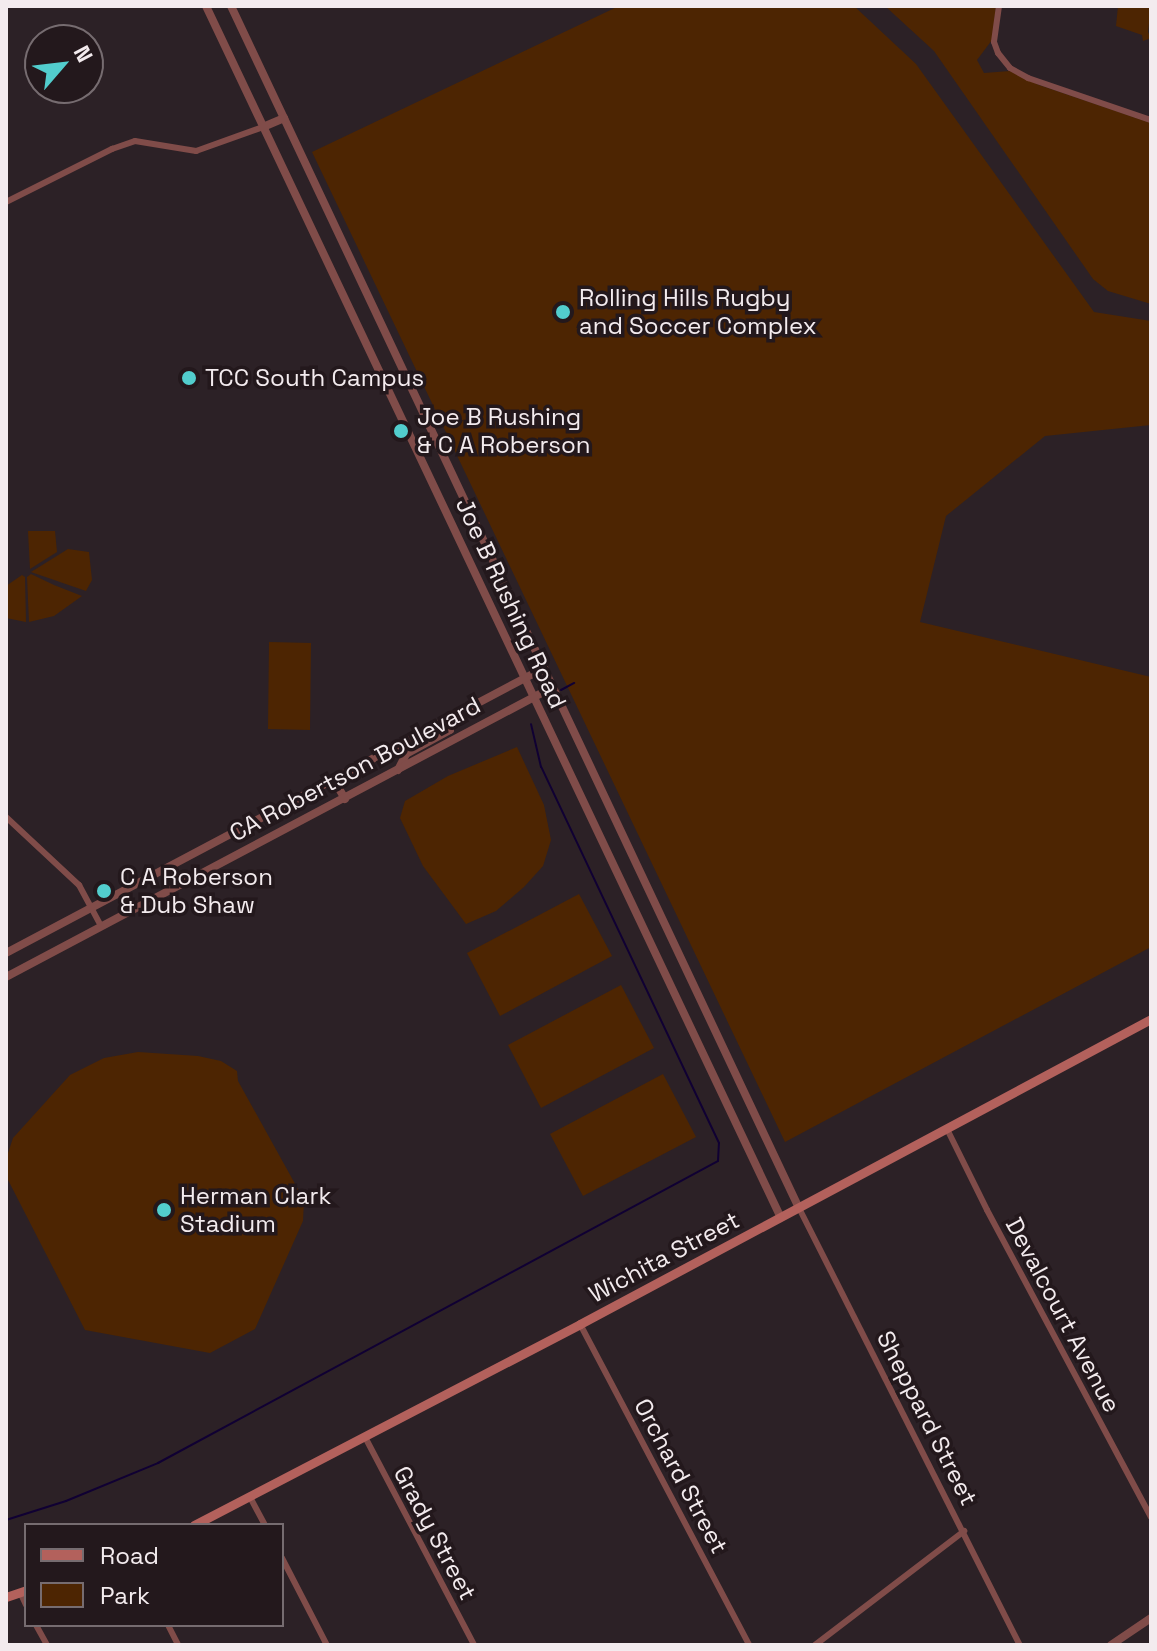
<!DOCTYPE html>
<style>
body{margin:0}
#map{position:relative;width:1157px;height:1651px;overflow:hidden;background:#2c2126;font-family:"Space Grotesk",sans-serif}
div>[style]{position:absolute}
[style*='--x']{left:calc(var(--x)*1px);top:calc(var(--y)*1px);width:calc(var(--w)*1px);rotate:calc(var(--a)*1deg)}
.green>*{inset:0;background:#4d2502}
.stream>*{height:2px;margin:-1px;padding:0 1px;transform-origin:1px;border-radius:1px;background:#100033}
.minor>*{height:6px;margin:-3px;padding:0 3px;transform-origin:3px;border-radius:3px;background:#804c49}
.tertiary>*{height:8px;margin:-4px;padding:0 4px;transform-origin:4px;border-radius:4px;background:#804c49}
.secondary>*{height:9px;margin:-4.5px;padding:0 4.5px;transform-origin:4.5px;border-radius:4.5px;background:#b3615c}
.dots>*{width:22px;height:22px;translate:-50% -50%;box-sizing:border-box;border:4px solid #23181c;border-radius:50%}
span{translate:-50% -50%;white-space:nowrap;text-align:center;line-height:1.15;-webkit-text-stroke:7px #23181c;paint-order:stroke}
.poi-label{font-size:24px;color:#f3ebee}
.left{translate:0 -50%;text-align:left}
.street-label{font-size:24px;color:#f3ebee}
.frame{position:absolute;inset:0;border:8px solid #f3ebee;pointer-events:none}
.legend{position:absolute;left:24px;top:1523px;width:260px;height:104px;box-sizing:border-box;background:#23181c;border:2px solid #766c70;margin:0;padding:10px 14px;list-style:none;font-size:24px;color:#f3ebee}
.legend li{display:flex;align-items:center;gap:16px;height:40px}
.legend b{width:40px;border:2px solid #766c70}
.north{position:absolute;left:24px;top:24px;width:80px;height:80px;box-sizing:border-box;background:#23181c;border:2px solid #766c70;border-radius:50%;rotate:62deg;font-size:22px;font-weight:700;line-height:32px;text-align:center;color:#f3ebee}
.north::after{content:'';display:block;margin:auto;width:28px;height:36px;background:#52cdcd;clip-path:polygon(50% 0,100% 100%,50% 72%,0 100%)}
</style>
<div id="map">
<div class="green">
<i style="clip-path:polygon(619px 6px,854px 6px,916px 64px,1094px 312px,1151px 321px,1151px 425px,1045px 436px,946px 516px,920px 622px,1151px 677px,1151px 947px,785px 1142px,312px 152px)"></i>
<i style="clip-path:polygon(885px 6px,996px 6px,992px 40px,977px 60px,984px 73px,1010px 71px,1039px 85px,1151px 123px,1151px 304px,1108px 291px,1093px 279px,934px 51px)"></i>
<i style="clip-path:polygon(1118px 6px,1151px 6px,1148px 32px,1151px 38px,1143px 41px,1142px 35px,1116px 26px)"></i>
<i style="clip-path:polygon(28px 531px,55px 531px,57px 552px,30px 569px)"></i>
<i style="clip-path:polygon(68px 549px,89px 552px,92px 580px,86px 591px,31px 572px)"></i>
<i style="clip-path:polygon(31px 574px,54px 585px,82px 596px,54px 616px,29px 622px,27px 577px)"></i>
<i style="clip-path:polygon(22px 575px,25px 577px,26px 622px,6px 618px,6px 586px)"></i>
<i style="clip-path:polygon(269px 642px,311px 643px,310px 730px,268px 729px)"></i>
<i style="clip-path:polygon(517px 747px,544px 805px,551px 840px,543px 866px,524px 887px,496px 911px,466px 924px,423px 866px,400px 818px,405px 801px,448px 776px)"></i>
<i style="clip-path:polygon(579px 894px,612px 956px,500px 1016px,467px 953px)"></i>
<i style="clip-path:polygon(621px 985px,654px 1048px,541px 1108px,508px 1045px)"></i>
<i style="clip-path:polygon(138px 1052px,198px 1056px,221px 1061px,237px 1071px,238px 1081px,304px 1200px,303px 1221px,255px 1329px,210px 1353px,85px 1330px,6px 1176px,6px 1159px,13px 1138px,70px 1075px,104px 1058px)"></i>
<i style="clip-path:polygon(663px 1074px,696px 1137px,583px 1196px,550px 1134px)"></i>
</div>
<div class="stream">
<i style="--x:561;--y:690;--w:15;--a:-28"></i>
<i style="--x:6;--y:1520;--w:63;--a:-17.6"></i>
<i style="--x:66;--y:1501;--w:100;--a:-22.4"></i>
<i style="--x:158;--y:1463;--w:636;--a:-28.34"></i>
<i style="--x:718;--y:1161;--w:18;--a:-87"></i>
<i style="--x:719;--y:1143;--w:416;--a:-115.3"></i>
<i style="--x:541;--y:767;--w:44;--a:-103.1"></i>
</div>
<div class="minor">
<i style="--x:999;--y:6;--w:36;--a:98"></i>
<i style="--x:994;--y:42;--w:12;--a:70"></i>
<i style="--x:998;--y:53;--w:19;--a:51"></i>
<i style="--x:1010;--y:68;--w:21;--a:29"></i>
<i style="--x:1028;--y:78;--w:130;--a:18.9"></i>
<i style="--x:6;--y:202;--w:119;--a:-26.6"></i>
<i style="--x:112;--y:149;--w:24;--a:-19"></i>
<i style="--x:135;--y:141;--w:62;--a:9.3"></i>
<i style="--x:196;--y:151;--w:71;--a:-19.7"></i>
<i style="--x:6;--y:817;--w:100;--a:43"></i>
<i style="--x:79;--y:885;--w:47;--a:61.8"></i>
<i style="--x:947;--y:1129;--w:90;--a:63.7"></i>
<i style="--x:987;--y:1210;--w:348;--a:61.9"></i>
<i style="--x:799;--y:1208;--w:490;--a:63.2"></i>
<i style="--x:580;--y:1324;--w:363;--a:62.2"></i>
<i style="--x:365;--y:1437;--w:235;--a:62.3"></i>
<i style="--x:250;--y:1497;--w:32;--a:62"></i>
<i style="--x:282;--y:1558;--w:98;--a:62.7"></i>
<i style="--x:20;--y:1592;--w:14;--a:65"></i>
<i style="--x:36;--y:1625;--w:23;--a:61"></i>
<i style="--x:168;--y:1625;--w:22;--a:63"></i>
<i style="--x:815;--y:1645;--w:188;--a:-37.4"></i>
</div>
<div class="tertiary">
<i style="--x:206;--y:6;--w:1341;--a:64.62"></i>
<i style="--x:231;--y:6;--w:1329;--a:64.71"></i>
<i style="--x:263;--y:127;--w:23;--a:-23"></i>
<i style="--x:398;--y:770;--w:18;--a:-63"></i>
<i style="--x:406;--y:754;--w:50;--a:-28.6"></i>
<i style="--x:450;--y:730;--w:12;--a:-99"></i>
<i style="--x:334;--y:780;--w:22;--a:60"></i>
<i style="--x:6;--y:953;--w:609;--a:-27.91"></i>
<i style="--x:6;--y:977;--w:619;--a:-27.93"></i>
<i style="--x:1111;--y:1645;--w:48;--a:-34"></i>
</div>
<div class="secondary">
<i style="--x:194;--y:1525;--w:435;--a:-27.5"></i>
<i style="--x:580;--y:1324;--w:647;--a:-28.11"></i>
<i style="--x:6;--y:1597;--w:21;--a:-19"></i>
</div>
<div class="dots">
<i style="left:563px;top:312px;background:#52cdcd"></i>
<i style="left:189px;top:378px;background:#52cdcd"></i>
<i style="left:401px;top:431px;background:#52cdcd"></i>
<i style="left:104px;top:891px;background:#52cdcd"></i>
<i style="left:164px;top:1210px;background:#52cdcd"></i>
</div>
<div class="poi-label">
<span class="left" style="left:579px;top:312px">Rolling Hills Rugby<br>and Soccer Complex</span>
<span class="left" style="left:205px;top:378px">TCC South Campus</span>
<span class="left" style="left:417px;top:431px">Joe B Rushing<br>&amp; C A Roberson</span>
<span class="left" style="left:120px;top:891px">C A Roberson<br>&amp; Dub Shaw</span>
<span class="left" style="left:180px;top:1210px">Herman Clark<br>Stadium</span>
</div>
<div class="street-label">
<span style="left:511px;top:603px;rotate:65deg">Joe B Rushing Road</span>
<span style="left:355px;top:769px;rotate:-28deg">CA Robertson Boulevard</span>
<span style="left:664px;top:1257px;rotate:-28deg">Wichita Street</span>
<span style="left:1063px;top:1315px;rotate:62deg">Devalcourt Avenue</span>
<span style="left:927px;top:1418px;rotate:63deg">Sheppard Street</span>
<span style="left:681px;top:1476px;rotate:62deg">Orchard Street</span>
<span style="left:435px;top:1533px;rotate:62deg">Grady Street</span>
</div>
<div class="frame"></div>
<ul class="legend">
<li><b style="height:10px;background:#b3615c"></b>Road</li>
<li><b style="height:22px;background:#4d2502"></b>Park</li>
</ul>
<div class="north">N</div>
</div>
